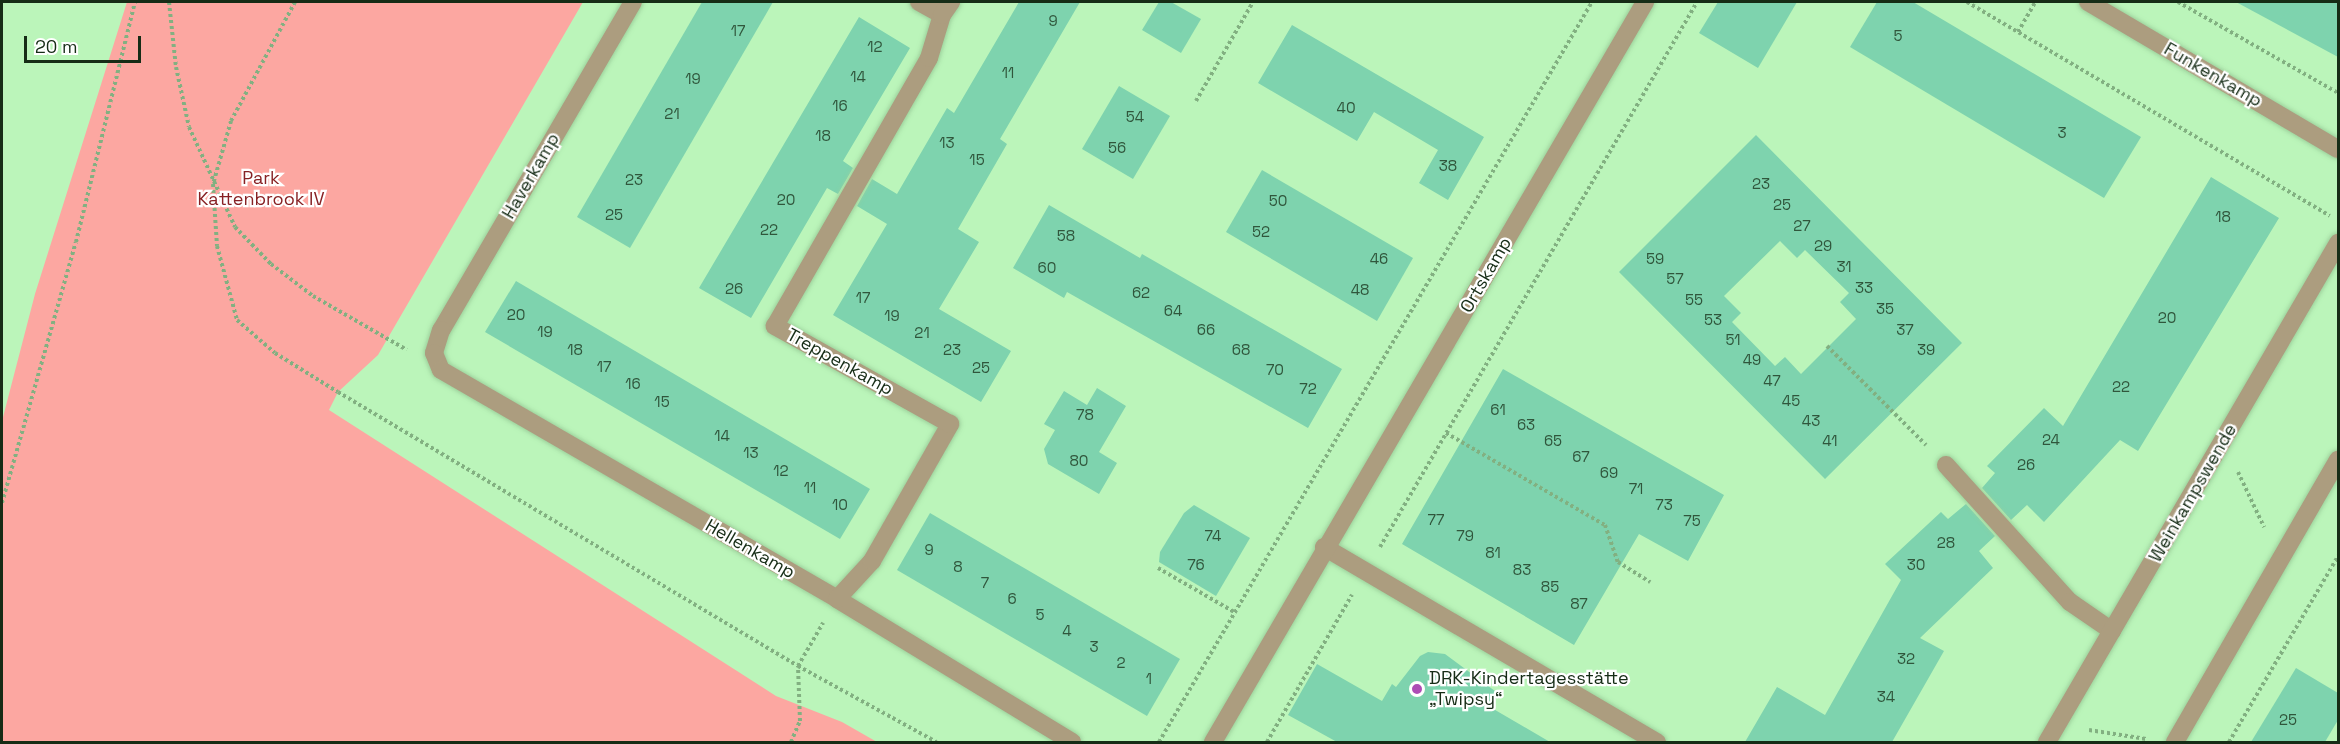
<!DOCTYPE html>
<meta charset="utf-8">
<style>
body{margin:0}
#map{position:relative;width:2340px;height:744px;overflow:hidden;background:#bbf5ba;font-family:"Space Grotesk",sans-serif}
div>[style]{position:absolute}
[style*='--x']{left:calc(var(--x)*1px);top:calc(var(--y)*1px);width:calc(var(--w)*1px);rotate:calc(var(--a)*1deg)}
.green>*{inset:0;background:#fca7a1}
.building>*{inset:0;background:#7ed3ae}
.path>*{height:4px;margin-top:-2px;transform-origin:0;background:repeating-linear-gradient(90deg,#82b081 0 3px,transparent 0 6px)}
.roads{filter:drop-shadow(0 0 2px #9dd19c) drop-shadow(0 0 2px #9dd19c)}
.lane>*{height:18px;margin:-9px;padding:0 9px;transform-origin:9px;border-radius:9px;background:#ac9d7f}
.street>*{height:18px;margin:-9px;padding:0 9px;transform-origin:9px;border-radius:9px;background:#ac9d7f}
.dots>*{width:16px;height:16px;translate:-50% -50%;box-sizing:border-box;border:3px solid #fff;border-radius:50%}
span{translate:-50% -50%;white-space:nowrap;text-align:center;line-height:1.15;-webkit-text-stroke:4.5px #fff;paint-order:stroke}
.number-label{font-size:15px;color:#30563c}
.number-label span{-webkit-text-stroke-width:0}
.street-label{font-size:18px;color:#162c16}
.park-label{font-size:18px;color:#872124}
.poi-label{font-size:18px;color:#162c16}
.left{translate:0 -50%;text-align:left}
.frame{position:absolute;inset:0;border:3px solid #162c16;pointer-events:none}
.scale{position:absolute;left:24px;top:36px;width:117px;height:27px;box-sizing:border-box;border:3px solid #162c16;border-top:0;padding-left:8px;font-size:18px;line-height:21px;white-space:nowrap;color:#162c16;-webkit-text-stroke:4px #fff;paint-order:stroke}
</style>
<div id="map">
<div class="green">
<i style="clip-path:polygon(127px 2px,583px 2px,378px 355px,338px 392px,329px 410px,776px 696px,842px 722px,877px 742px,2px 742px,2px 421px,35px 294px)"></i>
</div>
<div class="building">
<i style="clip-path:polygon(702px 2px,773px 2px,630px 248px,577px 217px)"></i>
<i style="clip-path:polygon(1019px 2px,1080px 2px,1000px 139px,1007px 144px,958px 229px,979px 242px,939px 309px,1011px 351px,981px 402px,833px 315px,887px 224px,857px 206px,872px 179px,897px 194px,947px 108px,954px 113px)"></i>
<i style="clip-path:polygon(1159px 2px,1171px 2px,1201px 19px,1181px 53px,1142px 30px)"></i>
<i style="clip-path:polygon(1718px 2px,1797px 2px,1758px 68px,1699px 33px)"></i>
<i style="clip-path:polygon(1877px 2px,1913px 2px,2141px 137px,2104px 198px,1850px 47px)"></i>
<i style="clip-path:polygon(2236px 2px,2338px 2px,2338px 57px)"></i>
<i style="clip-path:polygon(859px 17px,910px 48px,843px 161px,853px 168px,838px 194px,827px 188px,751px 318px,699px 288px)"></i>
<i style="clip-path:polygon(1292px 25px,1484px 137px,1448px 200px,1419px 183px,1438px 150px,1374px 112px,1357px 141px,1258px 83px)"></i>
<i style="clip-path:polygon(1119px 86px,1170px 116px,1133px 179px,1082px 149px)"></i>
<i style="clip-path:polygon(evenodd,1756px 135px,1962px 343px,1825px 479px,1619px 272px,1756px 135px,1780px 241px,1797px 258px,1805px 250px,1849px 293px,1840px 302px,1856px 319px,1801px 374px,1785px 357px,1775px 366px,1732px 322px,1741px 313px,1724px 296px,1780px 241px)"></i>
<i style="clip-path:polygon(1262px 170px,1413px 258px,1377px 321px,1226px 232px)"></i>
<i style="clip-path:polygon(2211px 177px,2279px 218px,2138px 451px,2120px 440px,2044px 522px,2027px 505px,2011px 520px,1982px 488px,1995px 473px,1987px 466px,2044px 408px,2063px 426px)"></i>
<i style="clip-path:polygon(1049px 205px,1140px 258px,1142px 254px,1342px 369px,1308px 428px,1067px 292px,1064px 298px,1013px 268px)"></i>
<i style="clip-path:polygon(516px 281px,870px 489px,840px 539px,485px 332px)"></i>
<i style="clip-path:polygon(1503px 369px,1724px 495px,1688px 561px,1639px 534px,1574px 645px,1402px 544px)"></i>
<i style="clip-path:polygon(1097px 388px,1126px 406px,1099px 452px,1117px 463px,1099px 494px,1048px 464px,1044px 449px,1055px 430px,1044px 424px,1064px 391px,1087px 405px)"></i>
<i style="clip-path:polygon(1966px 504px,1995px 536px,1979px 551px,1993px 568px,1920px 638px,1944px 651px,1892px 742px,1745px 742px,1777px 687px,1825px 715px,1901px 580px,1885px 564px,1941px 512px,1948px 519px)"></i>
<i style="clip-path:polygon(1194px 505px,1250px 538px,1216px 596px,1159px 562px,1160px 552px,1184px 513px)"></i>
<i style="clip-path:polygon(930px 513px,1180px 659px,1147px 716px,897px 570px)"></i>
<i style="clip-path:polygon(1428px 652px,1445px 654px,1499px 694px,1490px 707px,1550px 742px,1337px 742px,1288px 715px,1317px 664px,1382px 701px,1392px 684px,1396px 687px,1420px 656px)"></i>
<i style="clip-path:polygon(2296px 668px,2338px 693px,2338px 720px,2325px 742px,2251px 742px)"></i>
</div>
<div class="path">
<i style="--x:169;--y:2;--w:65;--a:83.9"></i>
<i style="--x:176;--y:67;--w:61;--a:77.8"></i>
<i style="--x:189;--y:127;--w:110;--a:65.3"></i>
<i style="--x:235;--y:227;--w:52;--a:45.8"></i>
<i style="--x:271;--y:264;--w:53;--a:37.3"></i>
<i style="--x:313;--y:296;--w:108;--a:29.9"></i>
<i style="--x:295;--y:2;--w:135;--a:118.3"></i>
<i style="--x:231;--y:121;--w:66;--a:105.9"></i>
<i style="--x:213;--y:184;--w:62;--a:86.3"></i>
<i style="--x:217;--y:246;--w:77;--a:74.9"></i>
<i style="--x:237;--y:320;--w:50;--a:41"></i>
<i style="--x:275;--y:353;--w:74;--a:31.8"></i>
<i style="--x:338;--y:392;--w:535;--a:30.78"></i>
<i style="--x:798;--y:666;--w:158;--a:28.8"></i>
<i style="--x:1967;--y:2;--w:421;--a:30.5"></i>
<i style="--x:2178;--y:2;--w:184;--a:29.6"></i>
<i style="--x:2018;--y:32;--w:34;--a:-60"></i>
<i style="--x:1196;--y:101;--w:114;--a:-60.1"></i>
<i style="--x:1827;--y:346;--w:140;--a:45"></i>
<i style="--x:1446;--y:433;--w:184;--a:30.1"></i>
<i style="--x:1605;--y:525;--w:39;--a:71"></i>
<i style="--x:1618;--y:562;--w:38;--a:32"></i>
<i style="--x:2238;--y:472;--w:61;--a:64.7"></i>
<i style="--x:2;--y:503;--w:271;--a:-74.2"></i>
<i style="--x:76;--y:242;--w:247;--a:-76.2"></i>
<i style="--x:1380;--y:547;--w:630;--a:-59.82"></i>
<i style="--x:1158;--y:568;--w:90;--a:30"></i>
<i style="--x:2089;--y:730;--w:58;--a:9"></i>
<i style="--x:791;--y:742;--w:23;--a:-67"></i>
<i style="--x:800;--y:721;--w:55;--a:-92.1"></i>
<i style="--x:798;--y:666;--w:50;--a:-59.8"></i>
<i style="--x:1159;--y:742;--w:857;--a:-59.67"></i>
<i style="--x:1267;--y:742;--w:170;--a:-60"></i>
<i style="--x:2229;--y:742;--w:216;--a:-59.6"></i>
</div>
<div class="roads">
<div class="lane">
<i style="--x:919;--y:2;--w:26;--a:29"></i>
<i style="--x:1946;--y:465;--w:185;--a:47.9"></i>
<i style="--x:2070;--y:602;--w:51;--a:34.6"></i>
</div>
<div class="street">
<i style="--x:633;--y:2;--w:380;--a:120.3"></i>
<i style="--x:441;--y:330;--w:24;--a:107"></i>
<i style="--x:434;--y:353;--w:18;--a:68"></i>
<i style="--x:441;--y:370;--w:457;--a:30"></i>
<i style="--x:837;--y:599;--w:275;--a:31.3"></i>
<i style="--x:2088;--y:2;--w:290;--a:30.5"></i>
<i style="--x:1324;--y:547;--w:386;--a:30.4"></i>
<i style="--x:837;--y:599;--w:52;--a:-47.4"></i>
<i style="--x:872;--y:561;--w:158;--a:-60.3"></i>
<i style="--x:950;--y:424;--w:201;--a:-150.8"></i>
<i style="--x:775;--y:326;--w:309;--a:-60.1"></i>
<i style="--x:929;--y:58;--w:45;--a:-73.2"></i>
<i style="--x:942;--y:15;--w:16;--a:-55"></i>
<i style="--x:1213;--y:742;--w:857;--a:-59.72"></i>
<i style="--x:2047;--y:742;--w:578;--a:-59.75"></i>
<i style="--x:2175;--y:742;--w:326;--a:-60"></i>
</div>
</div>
<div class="dots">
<i style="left:1417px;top:689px;background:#ad4db5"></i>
</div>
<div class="number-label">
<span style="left:1053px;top:21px">9</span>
<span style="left:738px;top:31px">17</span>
<span style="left:1898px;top:36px">5</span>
<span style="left:875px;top:47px">12</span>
<span style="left:1008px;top:73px">11</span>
<span style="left:858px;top:77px">14</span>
<span style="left:693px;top:79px">19</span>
<span style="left:840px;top:106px">16</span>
<span style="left:1346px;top:108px">40</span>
<span style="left:672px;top:114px">21</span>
<span style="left:1135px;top:117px">54</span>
<span style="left:2062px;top:133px">3</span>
<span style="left:823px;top:136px">18</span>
<span style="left:947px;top:143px">13</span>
<span style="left:1117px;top:148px">56</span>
<span style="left:977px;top:160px">15</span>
<span style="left:1448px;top:166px">38</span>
<span style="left:634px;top:180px">23</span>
<span style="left:1761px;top:184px">23</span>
<span style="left:786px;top:200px">20</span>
<span style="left:1278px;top:201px">50</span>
<span style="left:1782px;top:205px">25</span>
<span style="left:614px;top:215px">25</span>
<span style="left:2223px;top:217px">18</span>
<span style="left:1802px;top:226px">27</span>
<span style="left:769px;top:230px">22</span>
<span style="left:1261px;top:232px">52</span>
<span style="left:1066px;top:236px">58</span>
<span style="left:1823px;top:246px">29</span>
<span style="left:1379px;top:259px">46</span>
<span style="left:1655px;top:259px">59</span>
<span style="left:1844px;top:267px">31</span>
<span style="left:1047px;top:268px">60</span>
<span style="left:1675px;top:279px">57</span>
<span style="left:1864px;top:288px">33</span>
<span style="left:734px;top:289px">26</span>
<span style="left:1360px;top:290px">48</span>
<span style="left:1141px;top:293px">62</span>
<span style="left:863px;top:298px">17</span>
<span style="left:1694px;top:300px">55</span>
<span style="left:1885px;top:309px">35</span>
<span style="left:1173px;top:311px">64</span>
<span style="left:516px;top:315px">20</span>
<span style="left:892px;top:316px">19</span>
<span style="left:2167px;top:318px">20</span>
<span style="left:1713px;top:320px">53</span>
<span style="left:1206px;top:330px">66</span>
<span style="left:1905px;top:330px">37</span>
<span style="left:545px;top:332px">19</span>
<span style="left:922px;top:333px">21</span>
<span style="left:1733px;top:340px">51</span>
<span style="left:575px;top:350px">18</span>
<span style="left:952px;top:350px">23</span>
<span style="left:1241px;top:350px">68</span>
<span style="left:1926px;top:350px">39</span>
<span style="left:1752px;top:360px">49</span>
<span style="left:604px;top:367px">17</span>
<span style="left:981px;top:368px">25</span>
<span style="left:1275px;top:370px">70</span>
<span style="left:1772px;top:381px">47</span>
<span style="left:633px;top:384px">16</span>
<span style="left:2121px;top:387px">22</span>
<span style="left:1308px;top:389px">72</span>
<span style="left:1791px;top:401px">45</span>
<span style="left:662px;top:402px">15</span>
<span style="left:1498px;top:410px">61</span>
<span style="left:1085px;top:415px">78</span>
<span style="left:1811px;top:421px">43</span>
<span style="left:1526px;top:425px">63</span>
<span style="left:722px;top:436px">14</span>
<span style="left:2051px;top:440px">24</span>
<span style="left:1553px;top:441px">65</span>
<span style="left:1830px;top:441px">41</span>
<span style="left:751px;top:453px">13</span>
<span style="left:1581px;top:457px">67</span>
<span style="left:1079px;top:461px">80</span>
<span style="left:2026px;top:465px">26</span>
<span style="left:781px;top:471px">12</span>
<span style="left:1609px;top:473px">69</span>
<span style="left:810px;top:488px">11</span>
<span style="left:1636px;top:489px">71</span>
<span style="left:840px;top:505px">10</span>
<span style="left:1664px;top:505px">73</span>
<span style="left:1436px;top:520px">77</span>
<span style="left:1692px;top:521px">75</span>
<span style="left:1213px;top:536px">74</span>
<span style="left:1465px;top:536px">79</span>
<span style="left:1946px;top:543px">28</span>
<span style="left:929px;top:550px">9</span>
<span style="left:1493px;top:553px">81</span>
<span style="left:1196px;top:565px">76</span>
<span style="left:1916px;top:565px">30</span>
<span style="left:958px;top:567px">8</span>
<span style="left:1522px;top:570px">83</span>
<span style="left:985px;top:583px">7</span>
<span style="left:1550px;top:587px">85</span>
<span style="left:1012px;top:599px">6</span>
<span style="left:1579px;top:604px">87</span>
<span style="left:1040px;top:615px">5</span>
<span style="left:1067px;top:631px">4</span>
<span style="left:1094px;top:647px">3</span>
<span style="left:1906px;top:659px">32</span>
<span style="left:1121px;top:663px">2</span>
<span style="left:1149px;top:679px">1</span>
<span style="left:1886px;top:697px">34</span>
<span style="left:2288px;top:720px">25</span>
</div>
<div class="street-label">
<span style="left:2213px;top:75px;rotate:30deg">Funkenkamp</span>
<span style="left:531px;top:176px;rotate:-60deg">Haverkamp</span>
<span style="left:1486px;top:275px;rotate:-60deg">Ortskamp</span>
<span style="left:840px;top:362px;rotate:29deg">Treppenkamp</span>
<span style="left:2193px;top:493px;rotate:-60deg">Weinkampswende</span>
<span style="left:750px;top:549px;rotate:30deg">Hellenkamp</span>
</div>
<div class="park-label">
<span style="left:261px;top:189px">Park<br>Kattenbrook IV</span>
</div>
<div class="poi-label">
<span class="left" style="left:1429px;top:689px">DRK-Kindertagesstätte<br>„Twipsy“</span>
</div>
<div class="frame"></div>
<div class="scale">20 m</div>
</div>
